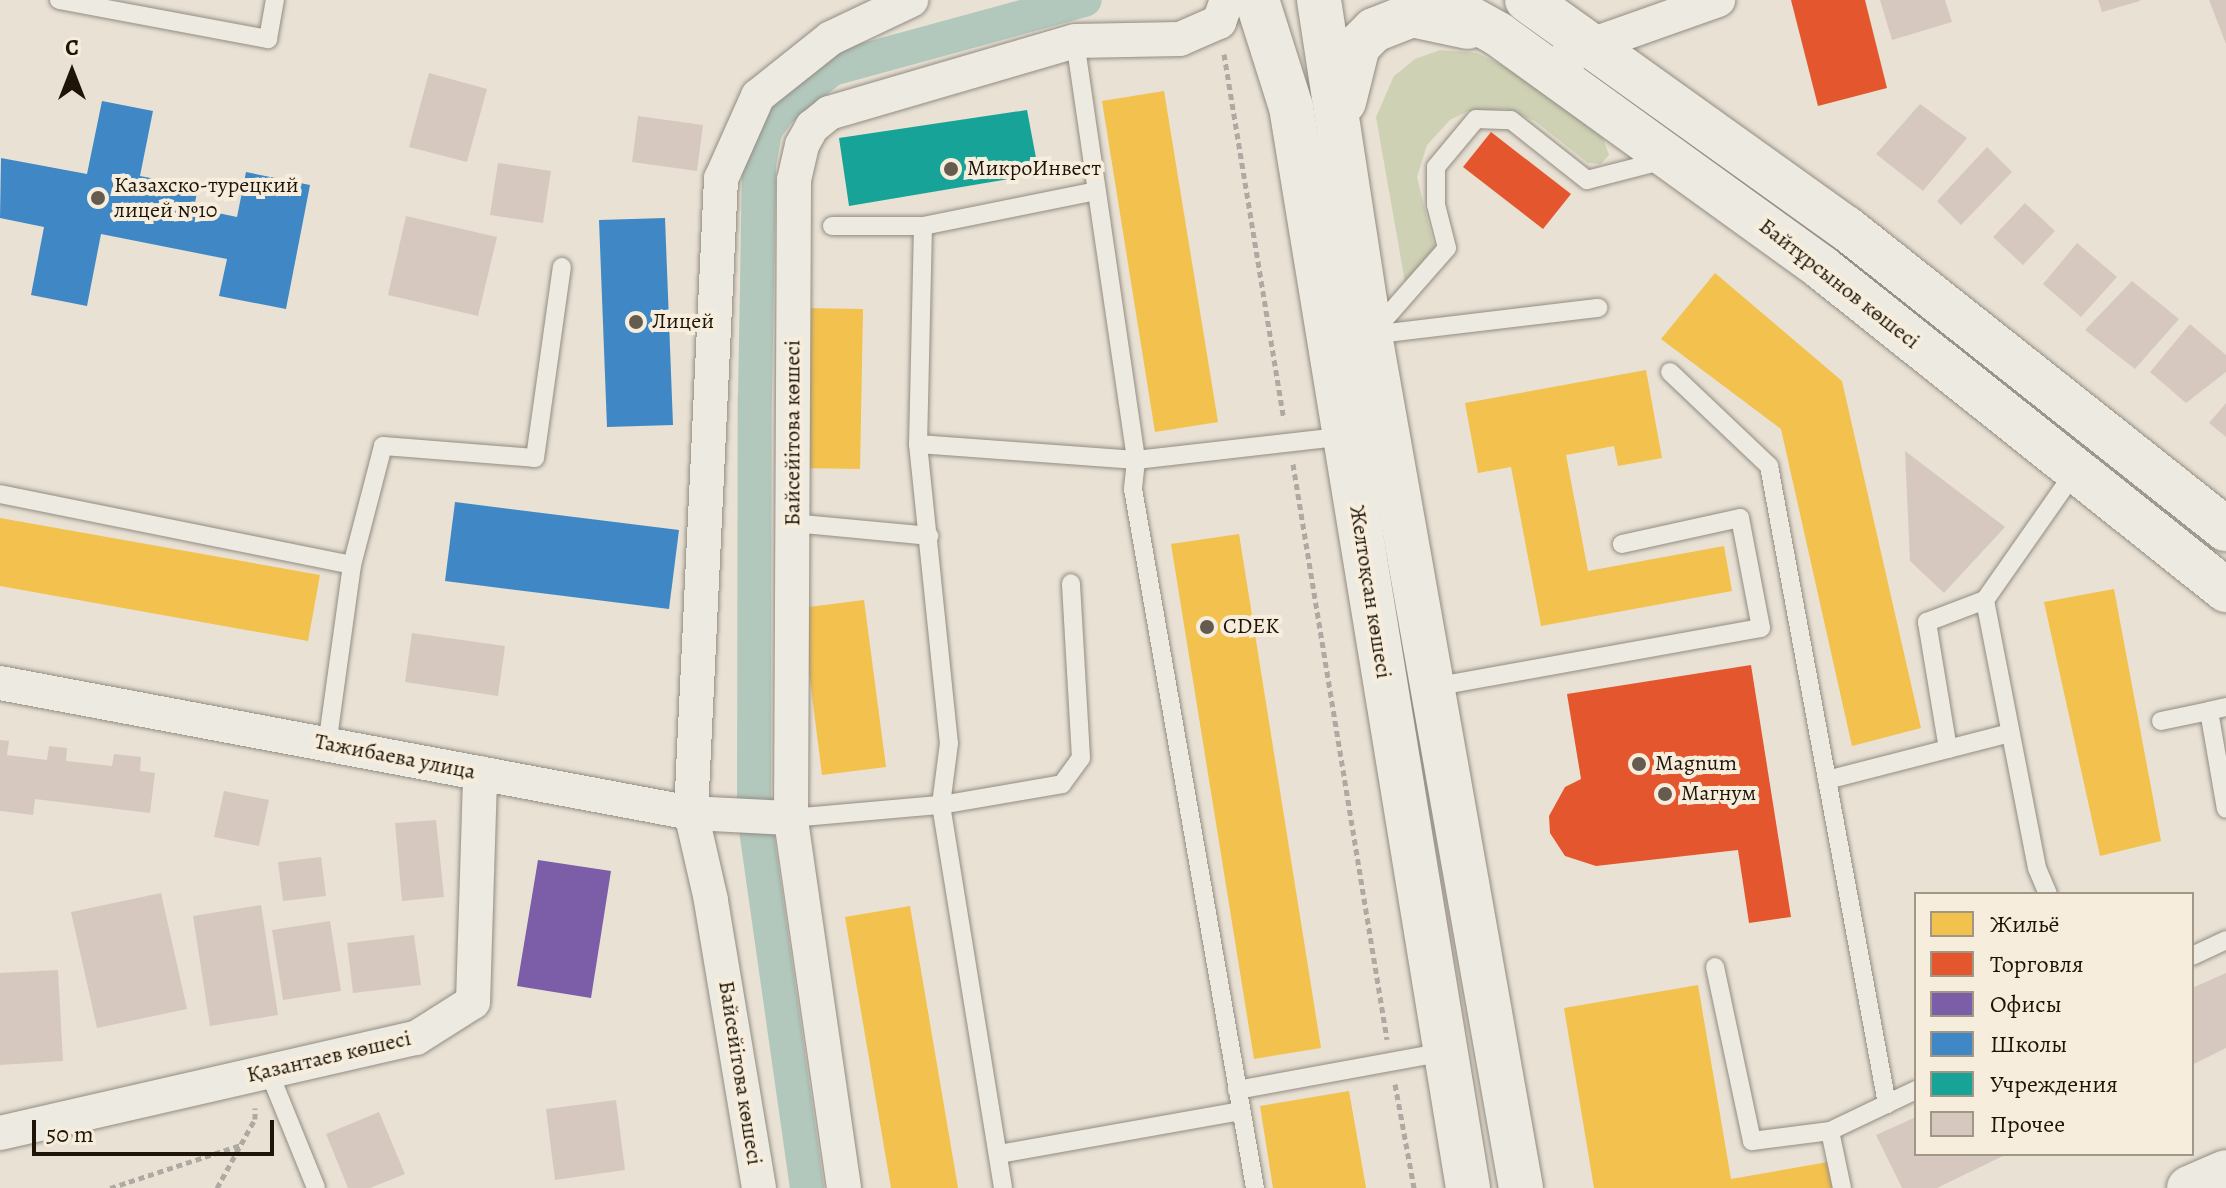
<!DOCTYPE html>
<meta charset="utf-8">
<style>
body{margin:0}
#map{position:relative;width:2226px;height:1188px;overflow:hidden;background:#e9e1d3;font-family:Alegreya,serif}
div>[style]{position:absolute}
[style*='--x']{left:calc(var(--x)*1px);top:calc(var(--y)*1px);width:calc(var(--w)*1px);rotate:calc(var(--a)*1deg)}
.green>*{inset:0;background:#ced1b3}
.homes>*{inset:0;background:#f2c14e}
.shops>*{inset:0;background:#e4572e}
.offices>*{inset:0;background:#7b5ea7}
.schools>*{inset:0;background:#3f88c5}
.public>*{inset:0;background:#17a398}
.canal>*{height:34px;margin:-17px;padding:0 17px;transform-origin:17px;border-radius:17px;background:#b2c8bd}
.building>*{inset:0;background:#d7c8bf}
.path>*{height:5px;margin-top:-2.5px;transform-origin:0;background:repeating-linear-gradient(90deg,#aeaaa2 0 6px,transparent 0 10px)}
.roads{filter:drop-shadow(0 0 2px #928c83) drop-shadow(0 0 2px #928c83)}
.lane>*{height:18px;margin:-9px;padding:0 9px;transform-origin:9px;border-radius:9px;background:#edeae2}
.street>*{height:34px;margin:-17px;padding:0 17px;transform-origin:17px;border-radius:17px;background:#edeae2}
.secondary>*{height:44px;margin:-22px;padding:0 22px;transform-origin:22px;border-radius:22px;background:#edeae2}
.dots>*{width:22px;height:22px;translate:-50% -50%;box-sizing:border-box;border:4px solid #f7eddc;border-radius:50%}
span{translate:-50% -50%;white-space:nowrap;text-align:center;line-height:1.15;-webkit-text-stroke:8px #f7eddc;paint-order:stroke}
.poi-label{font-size:22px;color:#1e1508}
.left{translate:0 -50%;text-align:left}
.street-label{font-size:22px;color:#1e1508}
.legend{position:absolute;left:1914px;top:892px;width:280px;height:264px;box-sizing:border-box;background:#f7eddc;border:2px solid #a09787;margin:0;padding:10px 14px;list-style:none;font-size:24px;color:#1e1508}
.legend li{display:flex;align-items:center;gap:16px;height:40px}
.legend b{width:40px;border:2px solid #a09787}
.north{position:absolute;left:32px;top:32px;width:80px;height:80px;-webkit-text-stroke:6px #f7eddc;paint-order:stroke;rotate:0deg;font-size:22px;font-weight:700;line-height:32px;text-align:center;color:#1e1508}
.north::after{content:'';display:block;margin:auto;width:28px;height:36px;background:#1e1508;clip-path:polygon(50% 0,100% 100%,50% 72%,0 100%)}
.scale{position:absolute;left:32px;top:1120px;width:242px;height:36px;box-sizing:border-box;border:4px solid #1e1508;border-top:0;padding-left:10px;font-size:24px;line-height:28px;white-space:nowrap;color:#1e1508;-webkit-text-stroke:6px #f7eddc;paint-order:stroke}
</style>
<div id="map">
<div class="green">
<i style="clip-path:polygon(1440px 50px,1477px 53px,1523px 76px,1603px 138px,1609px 155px,1601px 164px,1588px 163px,1535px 121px,1506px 109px,1468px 111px,1450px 120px,1427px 145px,1417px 177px,1435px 251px,1405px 282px,1376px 117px,1394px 76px,1415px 59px)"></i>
</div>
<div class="homes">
<i style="clip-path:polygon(1164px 91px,1218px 422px,1155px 432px,1102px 101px)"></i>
<i style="clip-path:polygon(1715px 273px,1842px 381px,1921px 728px,1852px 746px,1781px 429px,1661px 339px)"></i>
<i style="clip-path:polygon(802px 308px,863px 309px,860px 469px,799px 468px)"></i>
<i style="clip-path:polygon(1646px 370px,1662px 458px,1618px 466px,1614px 446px,1566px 455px,1588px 571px,1724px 546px,1732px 591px,1541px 626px,1511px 467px,1478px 473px,1465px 403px)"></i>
<i style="clip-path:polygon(0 518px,320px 575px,308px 641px,0 586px)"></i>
<i style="clip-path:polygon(1239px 534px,1321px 1048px,1254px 1059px,1171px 544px)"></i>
<i style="clip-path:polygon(2114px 589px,2161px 841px,2100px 856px,2044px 602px)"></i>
<i style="clip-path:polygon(864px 600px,886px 767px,822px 775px,801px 608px)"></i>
<i style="clip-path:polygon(910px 906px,958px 1188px,891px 1188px,845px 917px)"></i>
<i style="clip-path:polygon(1698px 985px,1731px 1179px,1828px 1162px,1832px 1188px,1594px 1188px,1564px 1008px)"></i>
<i style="clip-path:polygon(1349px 1091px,1366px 1188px,1273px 1188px,1260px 1106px)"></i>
</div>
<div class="shops">
<i style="clip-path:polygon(1791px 0,1865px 0,1887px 88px,1818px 106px)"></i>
<i style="clip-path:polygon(1491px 132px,1571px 194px,1543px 229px,1463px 167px)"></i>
<i style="clip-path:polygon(1751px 665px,1791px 917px,1749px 923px,1738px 850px,1596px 866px,1565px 856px,1550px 833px,1549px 816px,1565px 787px,1581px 779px,1567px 694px)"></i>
</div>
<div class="offices">
<i style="clip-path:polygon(538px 860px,611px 871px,591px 998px,517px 986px)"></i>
</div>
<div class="schools">
<i style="clip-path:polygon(102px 101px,153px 111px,140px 176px,198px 187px,194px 208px,237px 217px,246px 172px,310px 185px,286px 309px,219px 296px,227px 259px,101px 234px,87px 306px,31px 295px,44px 227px,0 218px,1px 158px,87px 174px)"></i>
<i style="clip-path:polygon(665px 218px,673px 425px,607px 427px,599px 220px)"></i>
<i style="clip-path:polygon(455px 502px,679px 530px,669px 609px,445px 581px)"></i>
</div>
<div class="public">
<i style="clip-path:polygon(1027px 110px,1039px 174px,849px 206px,839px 138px)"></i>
</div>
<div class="canal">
<i style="--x:807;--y:1188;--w:375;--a:-98.1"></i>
<i style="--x:754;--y:817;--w:420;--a:-89.9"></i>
<i style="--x:755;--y:397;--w:232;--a:-89"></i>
<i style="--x:759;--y:165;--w:35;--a:-80"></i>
<i style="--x:765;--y:131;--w:24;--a:-55"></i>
<i style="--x:779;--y:111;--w:68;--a:-38.4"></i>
<i style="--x:832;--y:69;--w:262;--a:-15.3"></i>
</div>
<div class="building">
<i style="clip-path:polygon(1880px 0,1945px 0,1952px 22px,1892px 40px)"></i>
<i style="clip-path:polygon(2098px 0,2140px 0,2140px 1px,2102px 12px)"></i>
<i style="clip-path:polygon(2209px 0,2226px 0,2226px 44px)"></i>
<i style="clip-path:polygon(429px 73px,487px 89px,467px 162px,409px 147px)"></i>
<i style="clip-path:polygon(1920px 104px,1967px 138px,1923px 191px,1876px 154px)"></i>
<i style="clip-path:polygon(638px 116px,703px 125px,697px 171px,632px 162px)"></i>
<i style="clip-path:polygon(1987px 147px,2012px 172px,1961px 225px,1937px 201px)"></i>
<i style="clip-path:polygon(498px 163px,551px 171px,543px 223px,490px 215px)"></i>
<i style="clip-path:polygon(2025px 203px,2055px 231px,2023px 265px,1993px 237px)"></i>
<i style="clip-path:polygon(406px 216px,497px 237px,478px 316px,388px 295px)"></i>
<i style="clip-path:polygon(2077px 243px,2117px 277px,2081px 317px,2043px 284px)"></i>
<i style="clip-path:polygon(2132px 281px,2179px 319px,2135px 369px,2085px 330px)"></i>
<i style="clip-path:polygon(2190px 324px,2226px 355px,2226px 372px,2186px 403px,2150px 372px)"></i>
<i style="clip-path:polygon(2226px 403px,2226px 437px,2209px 423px)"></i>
<i style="clip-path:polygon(1905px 451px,2005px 527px,1944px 593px,1910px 561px)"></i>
<i style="clip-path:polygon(412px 633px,505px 646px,498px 696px,405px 682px)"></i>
<i style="clip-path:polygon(0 740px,9px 741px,7px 755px,47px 760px,49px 746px,67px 748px,66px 761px,112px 766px,114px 754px,141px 757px,140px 771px,155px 773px,150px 813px,35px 799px,33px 815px,0 811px)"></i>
<i style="clip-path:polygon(224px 791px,269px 800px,259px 846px,214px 837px)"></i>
<i style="clip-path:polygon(436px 820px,444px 897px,402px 901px,395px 823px)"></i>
<i style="clip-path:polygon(321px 857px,326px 896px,283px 901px,278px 862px)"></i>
<i style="clip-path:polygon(161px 893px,187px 1009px,97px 1028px,71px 912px)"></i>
<i style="clip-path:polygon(261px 905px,278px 1015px,210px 1026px,193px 916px)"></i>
<i style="clip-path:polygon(330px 921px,341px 991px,283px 1000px,272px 930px)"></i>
<i style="clip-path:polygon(414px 935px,421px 985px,353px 993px,347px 943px)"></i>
<i style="clip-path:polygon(58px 970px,63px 1061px,0 1065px,0 973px)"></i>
<i style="clip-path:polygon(2226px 973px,2226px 1048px,2192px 1065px,2192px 988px)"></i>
<i style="clip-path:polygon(616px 1100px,625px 1170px,555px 1180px,546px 1109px)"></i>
<i style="clip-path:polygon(379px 1112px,405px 1174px,370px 1188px,348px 1188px,326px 1134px)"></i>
<i style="clip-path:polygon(1916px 1117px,1916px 1154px,2007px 1154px,1937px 1188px,1902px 1188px,1876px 1135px)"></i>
</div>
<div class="path">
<i style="--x:1224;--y:54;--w:370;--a:80.7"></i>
<i style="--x:1293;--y:464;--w:583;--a:80.72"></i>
<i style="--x:1395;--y:1084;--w:106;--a:79.6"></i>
<i style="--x:110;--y:1188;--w:138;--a:-18.2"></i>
<i style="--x:217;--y:1188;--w:79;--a:-61.2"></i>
<i style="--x:255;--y:1119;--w:11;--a:-90"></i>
</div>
<div class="roads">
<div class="lane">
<i style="--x:59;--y:0;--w:213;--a:10.6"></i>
<i style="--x:268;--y:39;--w:40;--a:-80"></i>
<i style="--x:1075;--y:41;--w:423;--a:81.7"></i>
<i style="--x:1136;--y:460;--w:29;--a:96"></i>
<i style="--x:1133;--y:489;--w:710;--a:80.1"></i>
<i style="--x:832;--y:226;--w:91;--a:0"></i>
<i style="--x:923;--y:226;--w:177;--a:-11.4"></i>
<i style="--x:923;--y:226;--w:218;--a:91.3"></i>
<i style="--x:918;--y:444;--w:301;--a:84.1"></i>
<i style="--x:949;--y:743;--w:63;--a:97.4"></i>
<i style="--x:941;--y:805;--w:388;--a:80.8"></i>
<i style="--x:1375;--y:330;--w:109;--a:-48.7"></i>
<i style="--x:1447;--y:248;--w:44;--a:-104.3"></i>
<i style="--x:1436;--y:205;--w:38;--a:-90"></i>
<i style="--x:1436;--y:167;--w:62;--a:-50.2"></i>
<i style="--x:1476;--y:119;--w:35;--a:2"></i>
<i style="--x:1511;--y:120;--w:97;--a:38.3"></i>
<i style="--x:1587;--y:180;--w:81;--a:-14.4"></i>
<i style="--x:1370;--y:335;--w:230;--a:-6.8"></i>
<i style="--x:1670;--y:372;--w:137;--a:43.5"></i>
<i style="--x:1769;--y:466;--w:649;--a:79.52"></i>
<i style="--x:918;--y:444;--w:219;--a:4.2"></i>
<i style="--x:1136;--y:460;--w:211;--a:-6.5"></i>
<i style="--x:0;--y:494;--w:359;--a:11.4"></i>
<i style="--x:352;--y:565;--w:182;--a:97.9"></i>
<i style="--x:792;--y:523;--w:138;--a:5.4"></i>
<i style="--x:352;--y:565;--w:123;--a:-75.4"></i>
<i style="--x:383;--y:446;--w:152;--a:4.5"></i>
<i style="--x:535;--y:458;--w:193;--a:-82"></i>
<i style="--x:1433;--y:687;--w:333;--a:-10.2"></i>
<i style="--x:1761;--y:628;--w:112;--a:-100.8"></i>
<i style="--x:1740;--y:518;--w:121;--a:167.6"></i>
<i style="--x:2226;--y:707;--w:17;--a:167"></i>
<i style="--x:2209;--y:711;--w:99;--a:80.2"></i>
<i style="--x:2161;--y:721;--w:49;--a:-11.8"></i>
<i style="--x:1948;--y:749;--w:129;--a:-99.4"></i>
<i style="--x:1927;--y:622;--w:62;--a:-20.8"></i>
<i style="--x:1827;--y:780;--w:189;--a:-14.4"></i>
<i style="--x:791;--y:818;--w:151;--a:-5"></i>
<i style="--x:941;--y:805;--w:123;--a:-9.8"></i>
<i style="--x:1062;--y:784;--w:32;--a:-54"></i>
<i style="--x:1081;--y:758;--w:175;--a:-93.3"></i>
<i style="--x:2048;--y:894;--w:28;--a:-113"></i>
<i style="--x:2037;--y:868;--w:273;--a:-101"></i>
<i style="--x:1985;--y:600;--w:159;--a:-55"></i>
<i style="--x:2192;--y:956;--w:38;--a:-25"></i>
<i style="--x:1715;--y:967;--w:178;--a:78"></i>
<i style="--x:1752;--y:1141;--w:79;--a:-7.3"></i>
<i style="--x:269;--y:1072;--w:125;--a:67.9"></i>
<i style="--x:1237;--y:1090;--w:211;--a:-10.4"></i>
<i style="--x:999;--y:1154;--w:246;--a:-10.1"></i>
<i style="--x:1842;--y:1188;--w:58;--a:-101.9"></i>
<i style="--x:1830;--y:1131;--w:95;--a:-25.5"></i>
</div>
<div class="street">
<i style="--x:1547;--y:69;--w:50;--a:-28.6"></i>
<i style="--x:1591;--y:45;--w:135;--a:-19.5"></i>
<i style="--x:0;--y:683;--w:703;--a:10.65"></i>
<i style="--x:691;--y:813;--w:100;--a:2.9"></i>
<i style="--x:0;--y:1133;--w:427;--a:-12.9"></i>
<i style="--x:416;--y:1038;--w:67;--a:-32.3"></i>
<i style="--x:473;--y:1002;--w:229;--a:-88.2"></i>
<i style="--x:759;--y:1188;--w:292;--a:-99.5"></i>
<i style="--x:711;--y:900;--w:89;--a:-102.9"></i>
<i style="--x:691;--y:813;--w:635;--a:-87.29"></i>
<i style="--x:721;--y:179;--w:91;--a:-66"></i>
<i style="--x:758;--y:96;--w:93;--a:-38.5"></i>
<i style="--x:831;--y:38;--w:89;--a:-25.4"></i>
<i style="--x:844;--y:1188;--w:374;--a:-98.2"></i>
<i style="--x:791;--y:818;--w:638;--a:-89.73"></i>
<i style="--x:794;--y:180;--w:36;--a:-77"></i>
<i style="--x:802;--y:145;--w:21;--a:-61"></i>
<i style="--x:812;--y:127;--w:22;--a:-39"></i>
<i style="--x:829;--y:113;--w:256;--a:-16.3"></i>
<i style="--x:1075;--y:41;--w:105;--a:-1.1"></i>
<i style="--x:1180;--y:39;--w:43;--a:-23.6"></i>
<i style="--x:1219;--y:22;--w:23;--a:-70"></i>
</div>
<div class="secondary">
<i style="--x:1257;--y:0;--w:112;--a:72.4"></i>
<i style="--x:1291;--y:107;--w:1095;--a:80.7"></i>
<i style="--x:1319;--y:0;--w:339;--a:81.3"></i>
<i style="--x:1370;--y:335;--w:866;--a:79.96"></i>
<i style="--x:1437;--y:0;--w:70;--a:29.1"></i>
<i style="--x:1498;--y:34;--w:400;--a:35.8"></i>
<i style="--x:1822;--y:268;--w:517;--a:38.56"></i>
<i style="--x:1527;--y:0;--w:392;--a:35.6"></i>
<i style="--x:1846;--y:228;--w:485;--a:38.4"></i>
<i style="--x:1344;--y:102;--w:58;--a:-76"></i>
<i style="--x:1358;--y:46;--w:23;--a:-45"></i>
<i style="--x:1374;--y:30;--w:41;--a:-21.5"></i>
<i style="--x:1412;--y:15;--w:57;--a:12.1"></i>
<i style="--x:2189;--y:1188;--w:40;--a:-23.4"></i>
</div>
</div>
<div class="dots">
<i style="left:951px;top:169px;background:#655c4f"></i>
<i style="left:98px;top:198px;background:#655c4f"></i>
<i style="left:636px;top:322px;background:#655c4f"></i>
<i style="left:1207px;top:627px;background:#655c4f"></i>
<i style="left:1639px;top:764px;background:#655c4f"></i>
<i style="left:1665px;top:794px;background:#655c4f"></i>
</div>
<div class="poi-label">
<span class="left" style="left:967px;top:169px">МикроИнвест</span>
<span class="left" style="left:114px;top:198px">Казахско-турецкий<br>лицей №10</span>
<span class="left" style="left:652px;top:322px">Лицей</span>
<span class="left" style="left:1223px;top:627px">CDEK</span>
<span class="left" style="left:1655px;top:764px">Magnum</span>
<span class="left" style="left:1681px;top:794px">Магнум</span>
</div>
<div class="street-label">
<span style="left:1839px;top:284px;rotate:38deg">Байтұрсынов көшесі</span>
<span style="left:793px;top:433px;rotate:-90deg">Байсейітова көшесі</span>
<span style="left:1370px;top:592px;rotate:81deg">Желтоқсан көшесі</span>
<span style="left:395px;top:757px;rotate:11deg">Тажибаева улица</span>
<span style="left:329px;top:1057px;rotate:-13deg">Қазантаев көшесі</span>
<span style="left:740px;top:1073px;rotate:81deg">Байсейітова көшесі</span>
</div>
<ul class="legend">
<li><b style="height:22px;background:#f2c14e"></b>Жильё</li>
<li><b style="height:22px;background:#e4572e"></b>Торговля</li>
<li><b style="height:22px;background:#7b5ea7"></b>Офисы</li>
<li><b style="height:22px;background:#3f88c5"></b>Школы</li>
<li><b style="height:22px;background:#17a398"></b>Учреждения</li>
<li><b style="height:22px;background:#d7c8bf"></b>Прочее</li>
</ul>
<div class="north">С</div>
<div class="scale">50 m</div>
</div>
